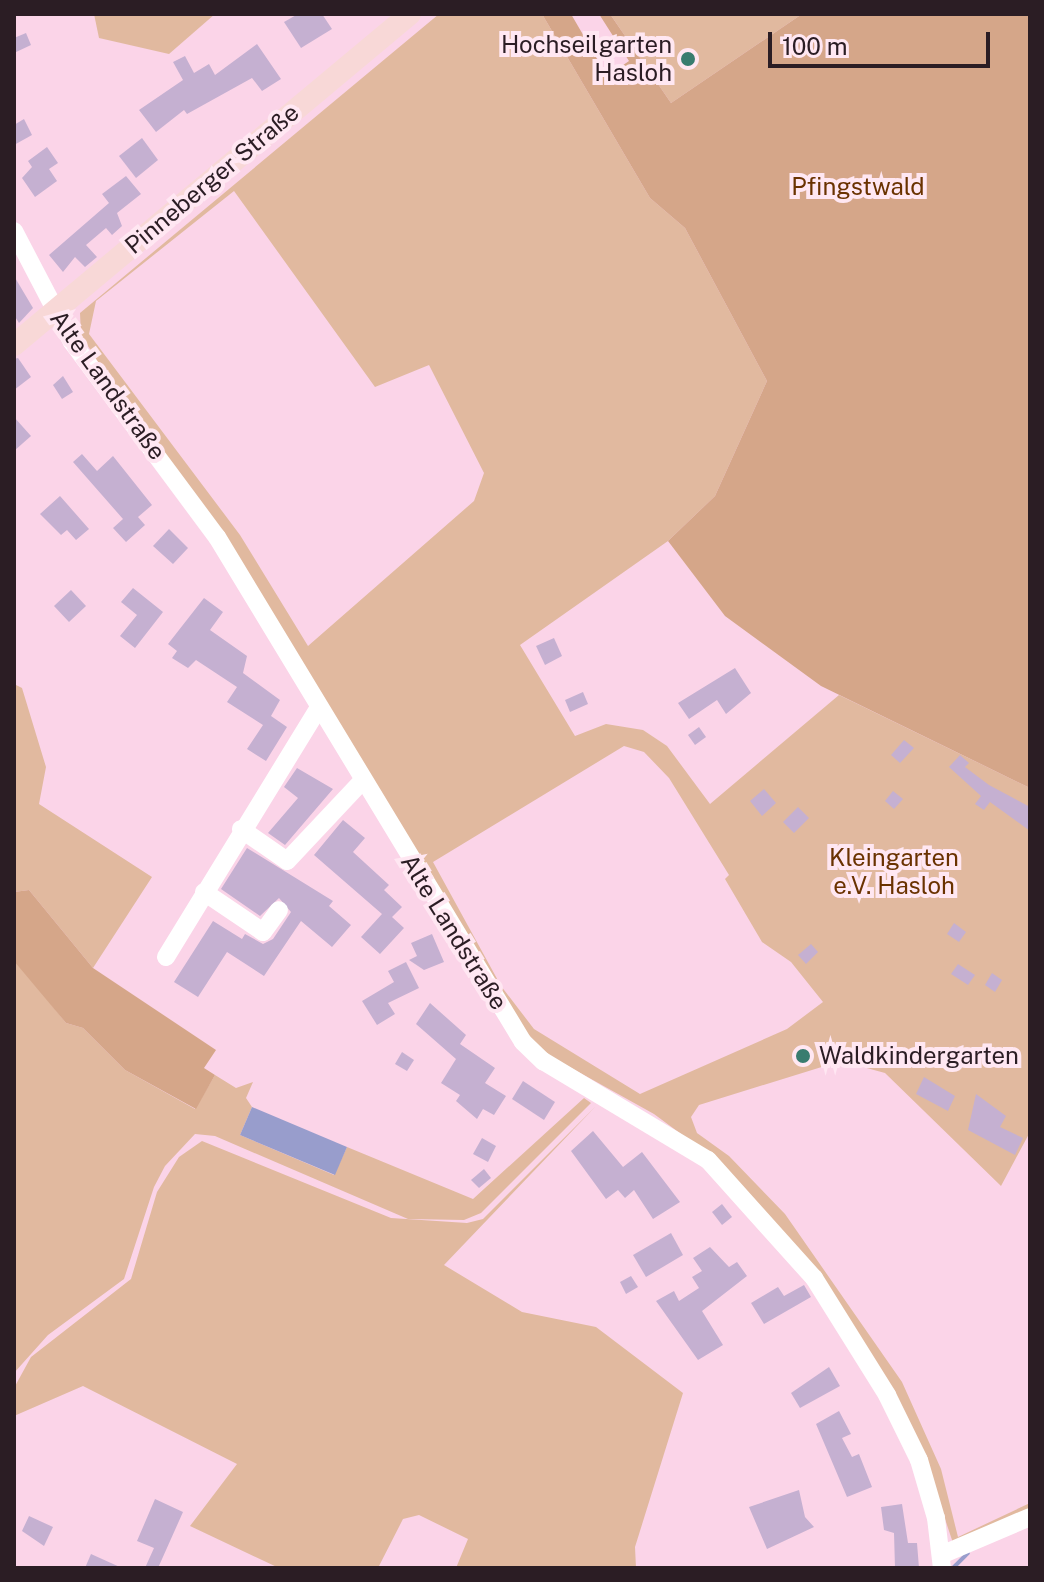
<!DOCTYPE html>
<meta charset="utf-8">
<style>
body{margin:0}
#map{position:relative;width:1044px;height:1582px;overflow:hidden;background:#fbd4e8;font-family:"Public Sans",sans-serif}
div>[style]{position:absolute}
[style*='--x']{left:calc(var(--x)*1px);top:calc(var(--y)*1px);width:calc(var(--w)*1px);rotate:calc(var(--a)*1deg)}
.green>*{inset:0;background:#e1b99f}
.forest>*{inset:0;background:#d5a689}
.water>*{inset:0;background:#989dcc}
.stream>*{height:4px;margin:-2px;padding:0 2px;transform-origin:2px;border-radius:2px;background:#989dcc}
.building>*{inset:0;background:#c5b0d1}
.minor>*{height:18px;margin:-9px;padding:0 9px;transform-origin:9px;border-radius:9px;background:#fff}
.major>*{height:22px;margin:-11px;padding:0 11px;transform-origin:11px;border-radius:11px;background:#f8d8d7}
.dots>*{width:22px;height:22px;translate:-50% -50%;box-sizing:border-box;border:4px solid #ffe7f2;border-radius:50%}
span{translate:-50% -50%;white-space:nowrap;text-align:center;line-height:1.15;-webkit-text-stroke:8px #ffe7f2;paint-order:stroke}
.poi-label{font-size:24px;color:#2b1d24}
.right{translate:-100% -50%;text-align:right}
.left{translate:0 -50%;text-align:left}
.street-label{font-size:24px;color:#2b1d24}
.park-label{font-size:24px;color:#6a3200}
.frame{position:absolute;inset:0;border:16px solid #2b1d24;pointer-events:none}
.scale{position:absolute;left:768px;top:32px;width:222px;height:36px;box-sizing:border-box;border:4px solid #2b1d24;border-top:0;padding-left:10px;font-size:24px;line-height:28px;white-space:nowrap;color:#2b1d24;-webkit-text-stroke:6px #ffe7f2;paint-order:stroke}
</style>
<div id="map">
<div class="green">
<i style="clip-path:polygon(94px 14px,215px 14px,169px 54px,99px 38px)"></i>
<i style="clip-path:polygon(evenodd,439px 14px,542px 14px,650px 198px,685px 228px,767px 381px,715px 496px,668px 541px,520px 645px,575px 736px,606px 724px,643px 730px,667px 746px,710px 804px,839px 695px,1030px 788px,1030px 1132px,1001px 1186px,885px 1073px,841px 1061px,699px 1105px,691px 1117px,697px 1133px,729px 1156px,785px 1214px,902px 1382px,941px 1469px,958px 1537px,1030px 1503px,1030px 1511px,953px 1543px,922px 1450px,890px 1387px,704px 1151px,654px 1114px,530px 1045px,81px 335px,80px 313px,439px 14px,234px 191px,375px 387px,429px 365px,484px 473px,474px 501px,308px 646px,240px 535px,89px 334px,96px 301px,234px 191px,439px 14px,624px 746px,644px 752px,669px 778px,729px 875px,725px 879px,762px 942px,791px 962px,823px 1002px,787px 1029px,640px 1094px,534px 1029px,501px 986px,433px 862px,624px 746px)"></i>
<i style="clip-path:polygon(610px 14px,802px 14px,671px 103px)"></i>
<i style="clip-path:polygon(14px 684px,22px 688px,46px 767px,39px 804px,152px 877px,93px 968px,29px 890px,14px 892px)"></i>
<i style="clip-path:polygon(14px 958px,66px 1023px,83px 1028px,125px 1070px,195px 1109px,215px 1075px,236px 1088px,253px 1082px,246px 1098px,252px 1107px,240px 1135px,334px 1175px,347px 1147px,473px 1199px,584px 1098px,591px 1103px,481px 1213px,464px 1220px,408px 1219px,215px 1136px,195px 1134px,165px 1166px,154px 1187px,124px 1279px,48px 1335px,14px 1373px)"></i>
<i style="clip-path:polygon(596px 1106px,444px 1265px,522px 1312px,596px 1327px,683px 1393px,635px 1547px,636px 1568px,456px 1568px,468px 1539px,419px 1515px,403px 1519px,378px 1568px,279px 1568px,190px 1526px,237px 1464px,83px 1386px,14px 1416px,14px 1388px,31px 1357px,131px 1279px,157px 1192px,179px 1157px,202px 1141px,391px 1218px,467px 1223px,483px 1219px)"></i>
</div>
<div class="forest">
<i style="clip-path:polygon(542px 14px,571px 14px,607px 76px,629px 61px,599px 14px,610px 14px,671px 103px,802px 14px,1030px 14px,1030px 788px,821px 686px,725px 616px,668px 541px,715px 496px,767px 381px,685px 228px,650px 198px)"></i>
<i style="clip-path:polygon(29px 890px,93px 968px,216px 1050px,204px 1068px,215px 1075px,196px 1109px,125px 1070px,83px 1028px,66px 1023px,14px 961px,14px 892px)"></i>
</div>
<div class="water">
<i style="clip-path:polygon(252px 1107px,347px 1147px,335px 1175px,240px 1135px)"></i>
</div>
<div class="stream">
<i style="--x:953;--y:1568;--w:21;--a:-45"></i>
</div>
<div class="building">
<i style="clip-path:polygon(298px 14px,322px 14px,332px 29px,301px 48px,284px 22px)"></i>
<i style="clip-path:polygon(26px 33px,31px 45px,14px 53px,14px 38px)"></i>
<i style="clip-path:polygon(257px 44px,281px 79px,262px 91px,252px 78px,187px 114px,184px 110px,156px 132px,139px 110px,183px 80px,173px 62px,185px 56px,194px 73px,209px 64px,215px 75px)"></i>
<i style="clip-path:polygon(24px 119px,32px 135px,14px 145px,14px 125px)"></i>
<i style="clip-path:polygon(142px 138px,158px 160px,136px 178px,119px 156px)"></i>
<i style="clip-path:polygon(47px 147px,58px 163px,49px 169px,57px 181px,35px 197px,22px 178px,32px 167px,28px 161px)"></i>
<i style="clip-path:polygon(126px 176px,141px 194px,117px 213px,122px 226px,112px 235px,106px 228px,86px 245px,97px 257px,85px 267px,75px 257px,63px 272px,49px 255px,109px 203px,102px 194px)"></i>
<i style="clip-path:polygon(14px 276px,33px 308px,19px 323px,14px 315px)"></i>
<i style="clip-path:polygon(18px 358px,31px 377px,14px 390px,14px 359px)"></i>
<i style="clip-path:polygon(63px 376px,73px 392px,62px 399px,53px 385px)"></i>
<i style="clip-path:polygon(14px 417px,31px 436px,14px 451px)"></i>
<i style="clip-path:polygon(82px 454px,97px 471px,113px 456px,152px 505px,138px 517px,145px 525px,126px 542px,113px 528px,123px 519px,73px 462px)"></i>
<i style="clip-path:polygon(60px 496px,89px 529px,76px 540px,67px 530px,61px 535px,40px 514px)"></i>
<i style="clip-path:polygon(169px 529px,188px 548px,173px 564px,153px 546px)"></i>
<i style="clip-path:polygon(133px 588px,163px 612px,135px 648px,120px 636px,137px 615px,121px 602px)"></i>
<i style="clip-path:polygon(71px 590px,86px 606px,69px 622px,54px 606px)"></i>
<i style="clip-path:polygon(204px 598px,223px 612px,210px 630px,247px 656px,243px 673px,280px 700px,271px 716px,287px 727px,266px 761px,247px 749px,263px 725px,227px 702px,237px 687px,196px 660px,188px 668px,172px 658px,177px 651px,168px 644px)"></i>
<i style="clip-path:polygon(554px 638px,562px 656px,545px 665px,536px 646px)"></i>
<i style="clip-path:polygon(735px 668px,751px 693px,726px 714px,717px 700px,689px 719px,678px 703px)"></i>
<i style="clip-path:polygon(583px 692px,588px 704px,570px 712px,565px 700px)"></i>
<i style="clip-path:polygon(699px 727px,706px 737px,695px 745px,688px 735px)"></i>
<i style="clip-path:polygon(904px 740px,914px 748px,900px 763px,891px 755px)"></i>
<i style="clip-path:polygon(960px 755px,969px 763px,965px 767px,989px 785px,1030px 807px,1030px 831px,990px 802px,984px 810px,975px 804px,981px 796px,949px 767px)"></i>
<i style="clip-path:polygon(297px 768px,333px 789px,285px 845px,268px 833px,298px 798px,284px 787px)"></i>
<i style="clip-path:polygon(764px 789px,776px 803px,762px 816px,750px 801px)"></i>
<i style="clip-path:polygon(893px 791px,903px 799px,894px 809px,885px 801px)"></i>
<i style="clip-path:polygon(798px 807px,809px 818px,794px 833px,783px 822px)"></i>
<i style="clip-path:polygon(343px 820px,365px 838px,353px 852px,389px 885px,384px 890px,402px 907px,392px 917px,404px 928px,380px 954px,361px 937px,382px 914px,314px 855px)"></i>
<i style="clip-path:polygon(247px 848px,333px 901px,329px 906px,351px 925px,332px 947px,301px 921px,264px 976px,227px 952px,198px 997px,174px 982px,213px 921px,242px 939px,245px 934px,263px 944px,273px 939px,291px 912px,279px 898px,260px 916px,221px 889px)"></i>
<i style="clip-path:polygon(954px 923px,966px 932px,959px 942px,947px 934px)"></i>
<i style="clip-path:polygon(432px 934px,444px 962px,424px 970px,409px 960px,417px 956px,411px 943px)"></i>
<i style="clip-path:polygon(811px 944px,818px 952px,806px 964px,798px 955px)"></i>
<i style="clip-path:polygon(406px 962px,419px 988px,388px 1003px,395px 1014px,377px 1025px,362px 1001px,394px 982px,388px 971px)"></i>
<i style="clip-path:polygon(958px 964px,975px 975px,968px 985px,951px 974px)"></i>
<i style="clip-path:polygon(992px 973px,1002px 980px,995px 992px,985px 985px)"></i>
<i style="clip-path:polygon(430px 1003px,466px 1035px,460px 1044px,495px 1068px,485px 1083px,506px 1096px,494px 1115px,483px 1109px,477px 1119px,456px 1101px,460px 1095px,441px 1083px,456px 1059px,416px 1024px)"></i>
<i style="clip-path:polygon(885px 1051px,897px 1056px,891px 1068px,879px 1063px)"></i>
<i style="clip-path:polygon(402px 1052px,414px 1060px,407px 1071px,395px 1064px)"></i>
<i style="clip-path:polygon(924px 1077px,955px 1096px,948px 1111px,916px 1094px)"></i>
<i style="clip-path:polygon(523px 1081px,555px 1102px,544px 1120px,512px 1099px)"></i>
<i style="clip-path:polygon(976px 1094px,1006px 1116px,1000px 1127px,1023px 1138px,1015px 1155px,968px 1130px)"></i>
<i style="clip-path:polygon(593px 1131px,623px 1167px,642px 1152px,680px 1202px,653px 1219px,634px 1190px,625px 1198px,618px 1190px,606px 1199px,571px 1151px)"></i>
<i style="clip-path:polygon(482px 1138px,496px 1146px,488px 1162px,473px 1154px)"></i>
<i style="clip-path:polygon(484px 1169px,491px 1178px,479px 1188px,471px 1180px)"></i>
<i style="clip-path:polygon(722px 1204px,732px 1217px,722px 1225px,712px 1212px)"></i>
<i style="clip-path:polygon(671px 1233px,683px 1255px,646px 1277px,633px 1255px)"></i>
<i style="clip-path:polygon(710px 1247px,729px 1267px,737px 1262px,747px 1276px,702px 1311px,723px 1345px,698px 1360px,656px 1301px,674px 1291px,679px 1301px,699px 1288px,692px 1277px,702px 1271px,693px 1258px)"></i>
<i style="clip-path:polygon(631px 1276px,638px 1287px,626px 1294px,620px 1282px)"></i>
<i style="clip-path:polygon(804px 1285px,811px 1297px,764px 1324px,751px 1303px,778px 1287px,784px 1296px)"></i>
<i style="clip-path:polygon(829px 1367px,840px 1386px,800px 1408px,791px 1393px)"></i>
<i style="clip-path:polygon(839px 1411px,851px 1434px,842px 1438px,852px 1457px,859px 1454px,872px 1487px,847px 1497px,816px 1424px)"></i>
<i style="clip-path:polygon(799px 1490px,805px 1517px,814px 1527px,767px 1549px,749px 1507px)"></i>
<i style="clip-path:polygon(155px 1499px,183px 1512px,158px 1568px,145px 1568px,154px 1548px,137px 1541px)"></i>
<i style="clip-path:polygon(902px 1504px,908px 1543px,917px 1543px,919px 1568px,895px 1568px,894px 1533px,884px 1530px,881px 1507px)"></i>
<i style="clip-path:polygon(29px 1516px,53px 1527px,44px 1546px,22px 1531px)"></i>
<i style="clip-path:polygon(91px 1554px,122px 1568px,85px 1568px)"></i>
</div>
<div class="minor">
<i style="--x:14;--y:231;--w:125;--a:62.4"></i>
<i style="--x:72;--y:342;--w:243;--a:53.4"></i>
<i style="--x:217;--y:537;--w:590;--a:58.79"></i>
<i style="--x:523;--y:1042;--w:28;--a:44"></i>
<i style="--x:543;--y:1061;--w:192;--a:31"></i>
<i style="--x:708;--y:1160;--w:159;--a:48.1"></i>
<i style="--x:814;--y:1278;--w:138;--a:58"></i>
<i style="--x:887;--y:1395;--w:72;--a:63.8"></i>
<i style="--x:919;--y:1460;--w:60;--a:73.7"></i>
<i style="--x:936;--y:1518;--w:50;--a:83.2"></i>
<i style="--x:241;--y:829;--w:56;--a:34.8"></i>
<i style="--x:287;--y:861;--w:110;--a:-46.8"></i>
<i style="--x:204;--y:892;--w:71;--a:34.1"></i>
<i style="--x:263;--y:932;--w:27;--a:-54"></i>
<i style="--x:166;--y:957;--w:293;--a:-58.5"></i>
<i style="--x:941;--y:1555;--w:97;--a:-23.1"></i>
</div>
<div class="major">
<i style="--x:14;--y:345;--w:516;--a:-39.89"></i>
</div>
<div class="dots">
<i style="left:688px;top:59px;background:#397c6f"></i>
<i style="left:803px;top:1056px;background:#397c6f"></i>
</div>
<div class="poi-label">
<span class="right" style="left:672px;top:59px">Hochseilgarten<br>Hasloh</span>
<span class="left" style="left:819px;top:1056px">Waldkindergarten</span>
</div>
<div class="street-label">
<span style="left:212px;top:179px;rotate:-40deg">Pinneberger Straße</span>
<span style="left:108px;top:385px;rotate:54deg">Alte Landstraße</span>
<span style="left:454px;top:932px;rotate:58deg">Alte Landstraße</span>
</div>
<div class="park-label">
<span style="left:858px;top:187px">Pfingstwald</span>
<span style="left:894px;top:872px">Kleingarten<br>e.V. Hasloh</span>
</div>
<div class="frame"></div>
<div class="scale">100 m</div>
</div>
